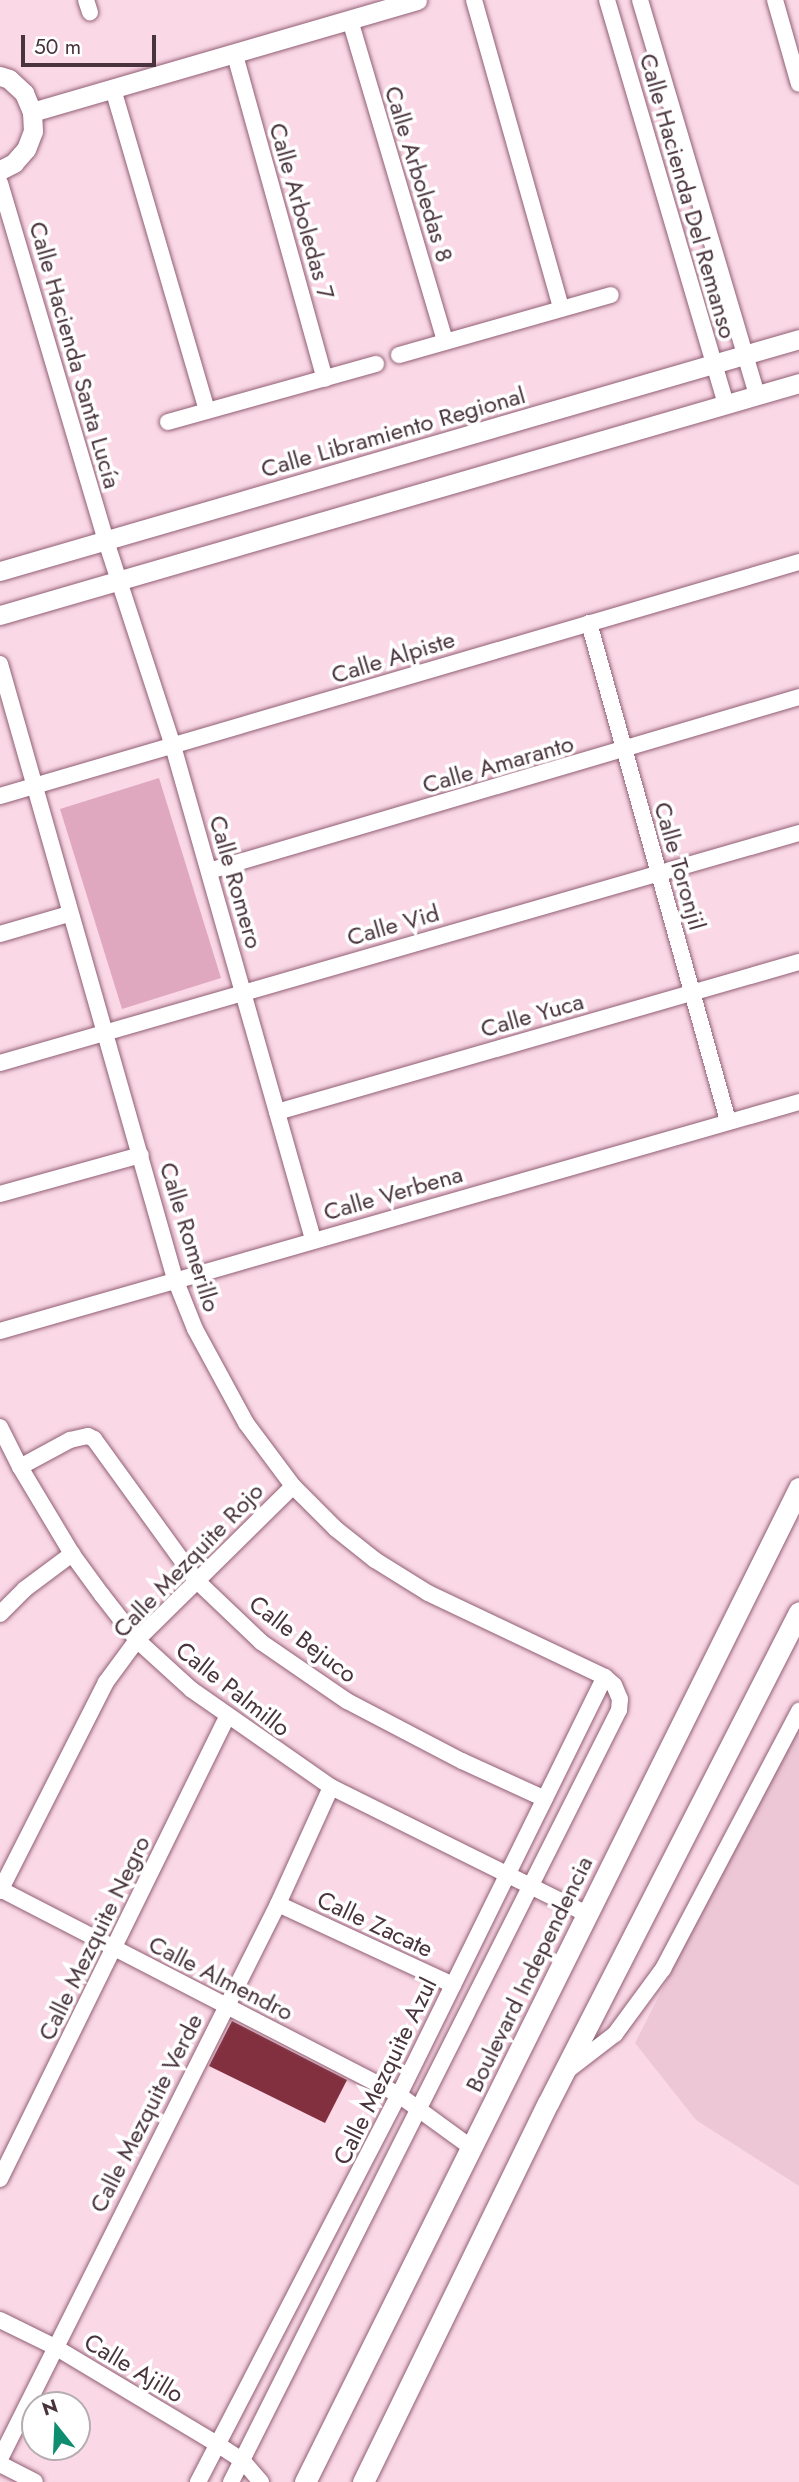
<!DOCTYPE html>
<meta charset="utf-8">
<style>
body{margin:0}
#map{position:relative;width:799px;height:2482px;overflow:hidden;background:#fad8e5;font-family:Jost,sans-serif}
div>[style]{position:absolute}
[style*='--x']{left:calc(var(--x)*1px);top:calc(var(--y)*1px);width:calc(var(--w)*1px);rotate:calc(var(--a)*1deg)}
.built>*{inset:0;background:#edc7d5}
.green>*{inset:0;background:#dfa8bf}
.building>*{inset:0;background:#82303f}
.roads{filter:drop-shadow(0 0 2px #915f75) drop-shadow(0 0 2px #915f75)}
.minor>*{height:16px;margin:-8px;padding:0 8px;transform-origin:8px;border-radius:8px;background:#fff}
.tertiary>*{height:19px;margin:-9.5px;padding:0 9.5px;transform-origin:9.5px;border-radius:9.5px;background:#fff}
.secondary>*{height:21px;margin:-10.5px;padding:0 10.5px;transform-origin:10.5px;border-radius:10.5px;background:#fff}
span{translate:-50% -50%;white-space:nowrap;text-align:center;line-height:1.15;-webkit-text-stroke:7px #fff;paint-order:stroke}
.street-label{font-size:24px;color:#49333c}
.north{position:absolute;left:21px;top:2391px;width:70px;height:70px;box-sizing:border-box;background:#fff;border:2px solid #b6adb1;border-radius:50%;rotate:342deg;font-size:19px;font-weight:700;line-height:28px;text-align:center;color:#49333c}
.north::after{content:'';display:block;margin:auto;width:24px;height:32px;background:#0f8d71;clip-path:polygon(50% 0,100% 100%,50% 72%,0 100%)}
.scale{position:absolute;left:21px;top:35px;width:135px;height:32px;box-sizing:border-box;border:4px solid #49333c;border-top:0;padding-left:9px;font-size:21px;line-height:24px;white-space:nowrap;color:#49333c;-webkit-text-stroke:5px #fff;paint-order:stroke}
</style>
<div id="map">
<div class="built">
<i style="clip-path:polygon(799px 1721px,799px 2186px,696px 2120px,635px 2043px)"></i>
</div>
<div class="green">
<i style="clip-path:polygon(159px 778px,221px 978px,122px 1009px,60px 809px)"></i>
</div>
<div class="building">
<i style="clip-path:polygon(232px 2021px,347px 2080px,325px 2123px,209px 2066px)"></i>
</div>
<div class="roads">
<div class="minor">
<i style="--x:86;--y:0;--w:13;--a:72"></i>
<i style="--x:474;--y:0;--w:320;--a:74.2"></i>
<i style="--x:607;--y:0;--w:421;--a:73.6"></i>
<i style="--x:640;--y:0;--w:412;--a:73.5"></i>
<i style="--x:775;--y:0;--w:87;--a:74.1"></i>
<i style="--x:350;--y:20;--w:335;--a:73.5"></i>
<i style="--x:235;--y:55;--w:336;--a:74.5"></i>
<i style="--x:113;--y:89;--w:335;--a:73.7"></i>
<i style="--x:0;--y:183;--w:373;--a:73.5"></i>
<i style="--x:106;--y:541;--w:216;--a:71.9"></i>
<i style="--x:173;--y:746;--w:512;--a:74.15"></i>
<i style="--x:399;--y:355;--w:220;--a:-15.8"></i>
<i style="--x:168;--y:422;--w:216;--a:-15.6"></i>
<i style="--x:589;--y:623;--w:517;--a:74.4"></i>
<i style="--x:0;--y:664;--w:639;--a:74.12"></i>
<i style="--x:175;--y:1279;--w:54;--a:68.2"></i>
<i style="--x:195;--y:1329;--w:107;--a:61.5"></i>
<i style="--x:246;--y:1423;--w:79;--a:53.3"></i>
<i style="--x:293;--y:1486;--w:61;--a:45"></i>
<i style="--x:336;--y:1529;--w:50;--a:38.5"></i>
<i style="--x:375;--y:1560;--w:62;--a:31.9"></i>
<i style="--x:428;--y:1593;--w:196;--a:25.4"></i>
<i style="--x:605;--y:1677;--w:12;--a:42"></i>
<i style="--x:614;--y:1685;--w:15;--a:67"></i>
<i style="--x:620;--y:1699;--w:11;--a:95"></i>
<i style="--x:619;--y:1710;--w:864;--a:116.68"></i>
<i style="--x:0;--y:796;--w:833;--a:-16.32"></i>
<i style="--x:209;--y:871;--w:615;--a:-16.43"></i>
<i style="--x:0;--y:934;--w:72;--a:-16.2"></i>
<i style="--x:0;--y:1063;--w:831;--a:-16.06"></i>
<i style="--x:277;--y:1112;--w:543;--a:-16.03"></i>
<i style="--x:0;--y:1194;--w:146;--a:-15.5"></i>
<i style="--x:0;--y:1331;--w:831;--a:-15.99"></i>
<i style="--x:0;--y:1427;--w:45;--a:63.4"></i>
<i style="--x:20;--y:1467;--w:101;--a:59.1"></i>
<i style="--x:72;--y:1554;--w:51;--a:53.8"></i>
<i style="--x:102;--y:1595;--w:57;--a:52.1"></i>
<i style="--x:137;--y:1640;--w:74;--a:42.3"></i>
<i style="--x:192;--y:1690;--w:169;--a:34.9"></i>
<i style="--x:331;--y:1787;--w:286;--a:26.4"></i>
<i style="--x:20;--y:1467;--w:57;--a:-28.4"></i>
<i style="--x:70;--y:1440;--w:18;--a:-13"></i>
<i style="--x:88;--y:1436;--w:7;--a:27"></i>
<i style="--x:94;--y:1439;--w:174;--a:54.1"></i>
<i style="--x:196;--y:1580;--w:90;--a:43.6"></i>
<i style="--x:261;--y:1642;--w:104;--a:34.5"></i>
<i style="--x:347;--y:1701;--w:130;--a:27.6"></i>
<i style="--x:462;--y:1761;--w:91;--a:24.6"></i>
<i style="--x:0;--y:1614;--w:35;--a:-45"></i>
<i style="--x:25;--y:1589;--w:59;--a:-36.7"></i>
<i style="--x:0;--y:1889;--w:449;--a:27.3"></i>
<i style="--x:399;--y:2095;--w:90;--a:36"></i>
<i style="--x:0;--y:1891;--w:234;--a:-63.1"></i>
<i style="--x:106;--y:1682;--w:52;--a:-53.6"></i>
<i style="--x:137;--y:1640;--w:219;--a:-44.6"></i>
<i style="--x:278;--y:1904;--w:193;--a:24.8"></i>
<i style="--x:563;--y:2074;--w:66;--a:-37.6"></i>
<i style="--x:615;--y:2034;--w:81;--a:-53.6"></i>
<i style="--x:663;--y:1969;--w:292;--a:-62.2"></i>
<i style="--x:0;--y:2179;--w:515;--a:-63.83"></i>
<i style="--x:0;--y:2320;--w:61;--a:26.1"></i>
<i style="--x:55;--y:2347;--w:189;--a:30.9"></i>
<i style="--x:217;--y:2444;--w:30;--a:33"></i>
<i style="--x:242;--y:2460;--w:29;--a:49"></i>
<i style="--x:0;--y:2459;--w:621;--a:-63.39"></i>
<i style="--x:278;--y:1904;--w:128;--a:-65.6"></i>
<i style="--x:0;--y:2464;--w:39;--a:27"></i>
<i style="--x:198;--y:2482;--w:436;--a:-62.6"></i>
<i style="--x:399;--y:2095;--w:466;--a:-63.8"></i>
</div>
<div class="tertiary">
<i style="--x:0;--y:76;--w:9;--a:18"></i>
<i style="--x:9;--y:79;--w:21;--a:43"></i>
<i style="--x:24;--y:93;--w:21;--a:67"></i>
<i style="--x:32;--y:112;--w:19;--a:87"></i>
<i style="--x:33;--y:131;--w:19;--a:111"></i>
<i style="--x:26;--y:149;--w:18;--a:131"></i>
<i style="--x:14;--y:163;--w:16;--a:153"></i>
<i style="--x:32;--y:112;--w:401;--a:-16.2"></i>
<i style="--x:0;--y:571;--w:832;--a:-16.19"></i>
<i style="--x:0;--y:615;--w:832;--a:-16.19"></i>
</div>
<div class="secondary">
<i style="--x:305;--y:2482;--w:1110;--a:-63.57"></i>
<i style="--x:363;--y:2482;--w:422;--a:-64"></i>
<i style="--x:548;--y:2103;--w:551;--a:-62.92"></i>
</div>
</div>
<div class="street-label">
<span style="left:419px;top:174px;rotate:73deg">Calle Arboledas 8</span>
<span style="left:688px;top:196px;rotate:74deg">Calle Hacienda Del Remanso</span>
<span style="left:302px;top:211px;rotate:74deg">Calle Arboledas 7</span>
<span style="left:75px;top:355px;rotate:74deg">Calle Hacienda Santa Lucía</span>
<span style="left:393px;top:432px;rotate:-16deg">Calle Libramiento Regional</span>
<span style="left:393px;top:657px;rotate:-17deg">Calle Alpiste</span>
<span style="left:498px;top:764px;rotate:-16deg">Calle Amaranto</span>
<span style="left:680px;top:866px;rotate:74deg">Calle Toronjil</span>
<span style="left:236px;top:882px;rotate:74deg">Calle Romero</span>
<span style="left:393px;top:925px;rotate:-16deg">Calle Vid</span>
<span style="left:532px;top:1015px;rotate:-16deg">Calle Yuca</span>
<span style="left:393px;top:1193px;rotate:-16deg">Calle Verbena</span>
<span style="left:190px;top:1237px;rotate:73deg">Calle Romerillo</span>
<span style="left:188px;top:1560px;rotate:-46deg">Calle Mezquite Rojo</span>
<span style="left:303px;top:1639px;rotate:37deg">Calle Bejuco</span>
<span style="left:233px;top:1689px;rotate:38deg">Calle Palmillo</span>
<span style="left:375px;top:1924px;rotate:25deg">Calle Zacate</span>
<span style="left:94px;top:1938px;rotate:-64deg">Calle Mezquite Negro</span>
<span style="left:529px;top:1974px;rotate:-64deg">Boulevard Independencia</span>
<span style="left:221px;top:1978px;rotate:27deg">Calle Almendro</span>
<span style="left:385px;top:2071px;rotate:-64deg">Calle Mezquite Azul</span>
<span style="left:146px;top:2113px;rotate:-63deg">Calle Mezquite Verde</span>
<span style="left:134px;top:2368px;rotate:31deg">Calle Ajillo</span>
</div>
<div class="north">N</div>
<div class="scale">50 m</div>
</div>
